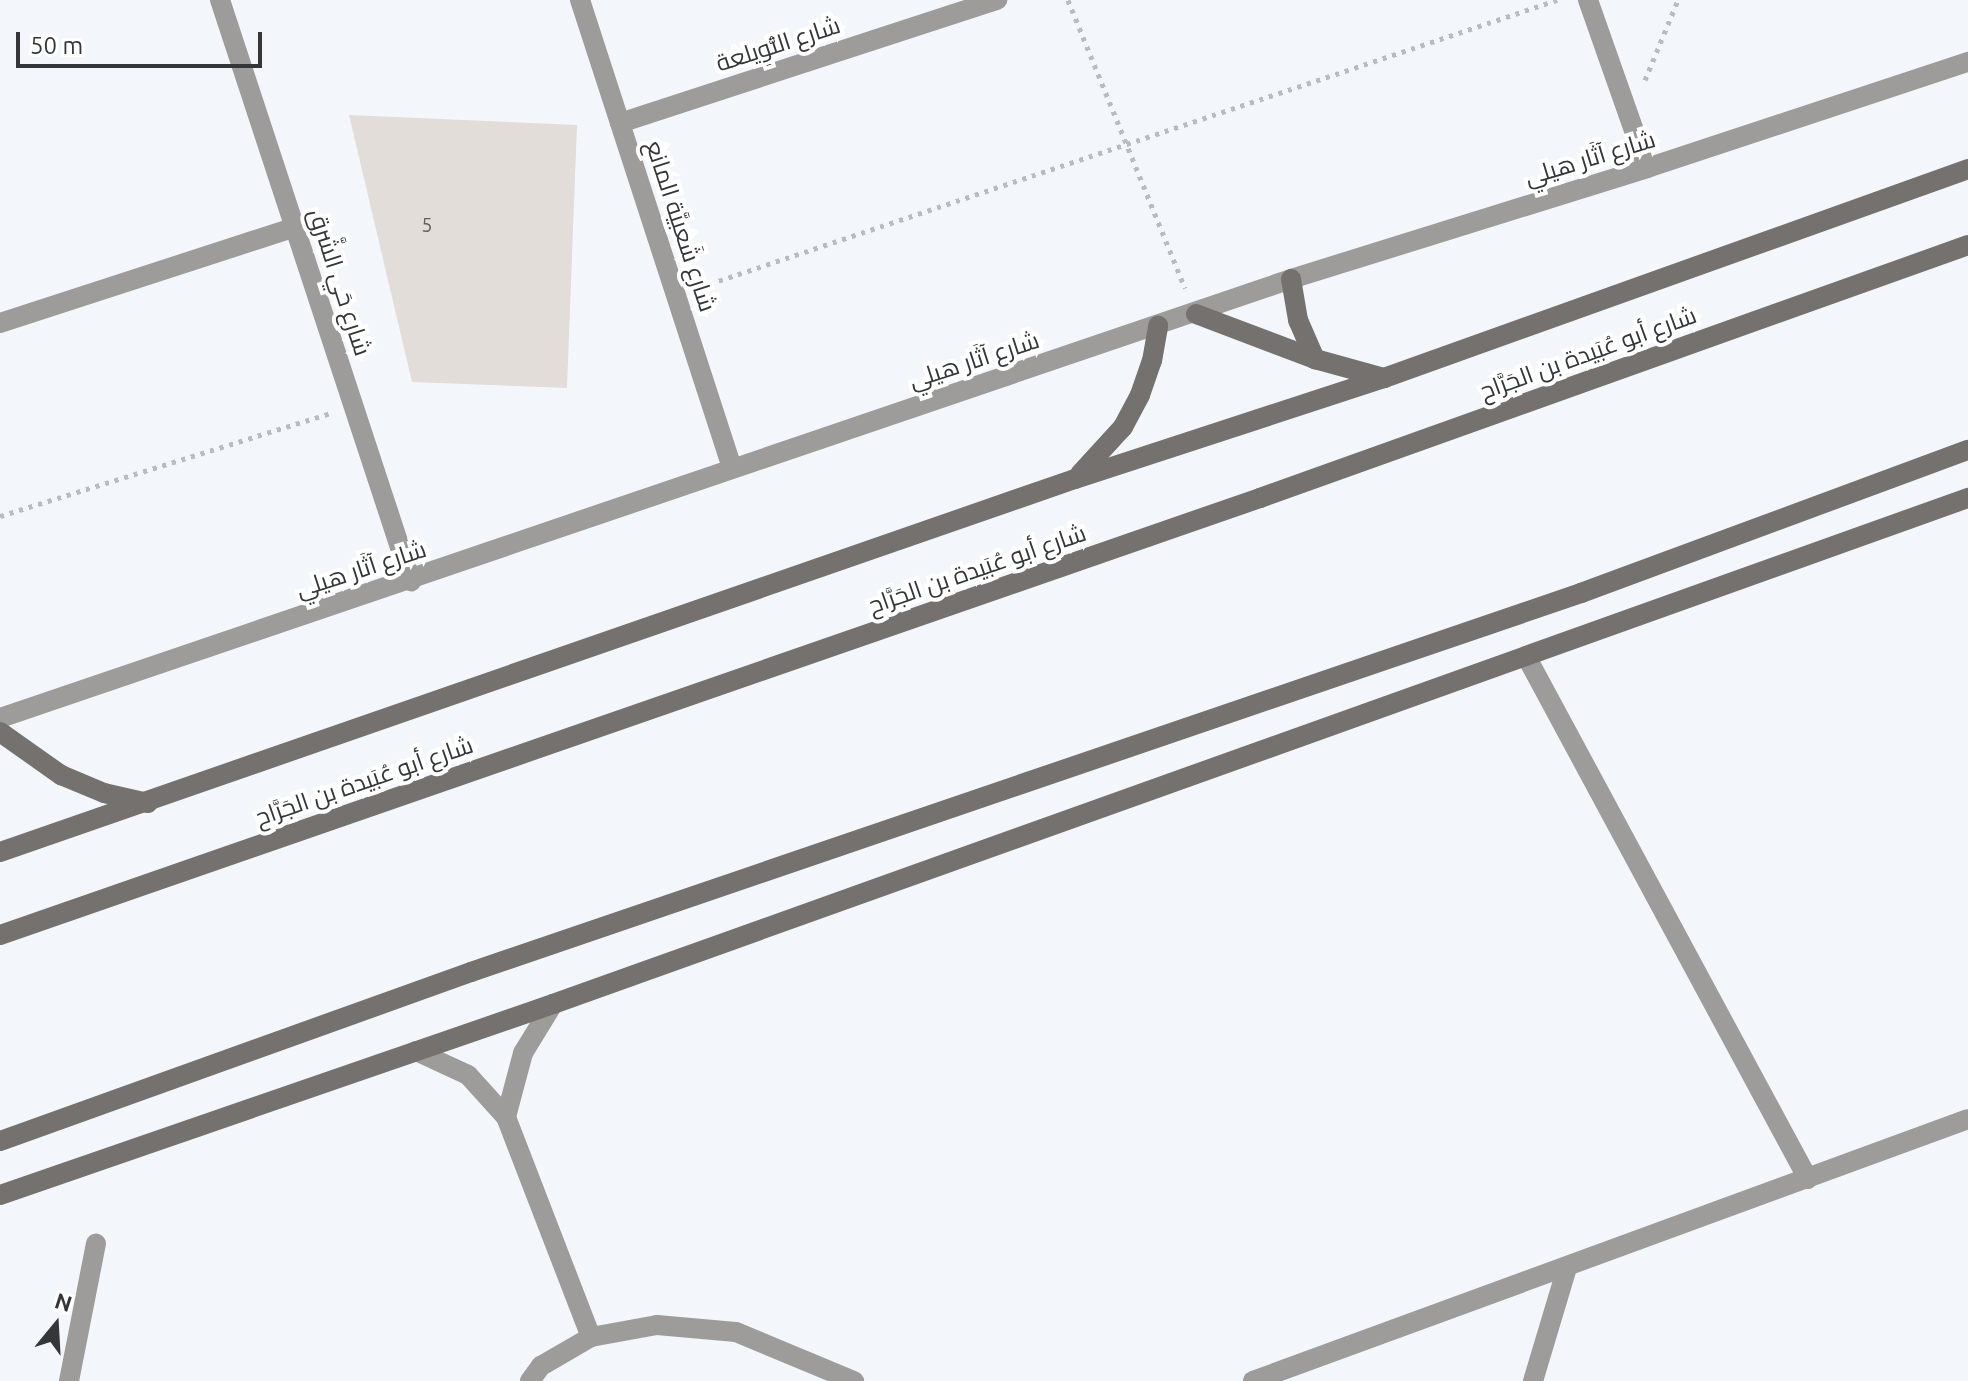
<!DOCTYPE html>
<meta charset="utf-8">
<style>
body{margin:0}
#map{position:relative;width:1968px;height:1381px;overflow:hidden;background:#f3f7fc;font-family:Ubuntu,Cairo,sans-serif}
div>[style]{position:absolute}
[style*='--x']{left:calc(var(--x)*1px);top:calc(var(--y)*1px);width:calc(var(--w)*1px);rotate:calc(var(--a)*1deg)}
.building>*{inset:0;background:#e2ddd9}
.path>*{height:5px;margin-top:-2.5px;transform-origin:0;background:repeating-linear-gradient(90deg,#b8bbbf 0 4px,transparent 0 10px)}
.street>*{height:20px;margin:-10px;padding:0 10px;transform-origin:10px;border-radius:10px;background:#9e9c9a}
.secondary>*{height:20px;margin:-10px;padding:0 10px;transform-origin:10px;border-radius:10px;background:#74716f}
span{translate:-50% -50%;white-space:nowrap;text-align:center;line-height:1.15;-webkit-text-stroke:8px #fff;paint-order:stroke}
.number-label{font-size:20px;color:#606060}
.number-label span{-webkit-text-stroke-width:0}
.street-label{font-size:24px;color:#343638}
.north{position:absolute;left:16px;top:1285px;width:80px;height:80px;-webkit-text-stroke:6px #fff;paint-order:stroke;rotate:18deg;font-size:22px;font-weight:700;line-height:32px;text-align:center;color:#343638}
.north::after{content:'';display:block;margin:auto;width:28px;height:36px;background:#343638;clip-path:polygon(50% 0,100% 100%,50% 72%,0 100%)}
.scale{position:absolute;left:16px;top:32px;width:246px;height:36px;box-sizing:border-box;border:4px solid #343638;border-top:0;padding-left:10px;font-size:24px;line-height:28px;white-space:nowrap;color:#343638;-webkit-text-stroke:6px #fff;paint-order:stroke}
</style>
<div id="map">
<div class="building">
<i style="clip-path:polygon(349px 115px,577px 125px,567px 388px,412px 382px)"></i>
</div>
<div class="path">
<i style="--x:1068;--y:0;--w:311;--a:67.9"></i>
<i style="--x:1645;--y:80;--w:87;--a:-67.6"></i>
<i style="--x:700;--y:287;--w:904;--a:-18.52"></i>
<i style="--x:0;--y:516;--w:346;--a:-17.3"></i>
</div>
<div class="street">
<i style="--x:220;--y:0;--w:612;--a:71.8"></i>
<i style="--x:580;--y:0;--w:492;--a:72"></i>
<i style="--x:1588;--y:0;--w:178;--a:70.6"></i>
<i style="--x:620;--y:123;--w:397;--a:-18.1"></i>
<i style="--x:0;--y:323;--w:310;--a:-18"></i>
<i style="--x:1526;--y:656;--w:594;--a:61.67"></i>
<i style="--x:0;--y:718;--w:1364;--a:-18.78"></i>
<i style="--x:1291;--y:279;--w:373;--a:-17.3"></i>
<i style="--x:1647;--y:168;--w:338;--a:-18.3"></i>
<i style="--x:416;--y:1051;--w:57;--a:24.8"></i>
<i style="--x:468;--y:1075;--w:57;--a:47.9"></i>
<i style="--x:506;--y:1117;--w:236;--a:68.9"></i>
<i style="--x:506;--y:1117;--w:66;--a:-75.1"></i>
<i style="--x:523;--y:1053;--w:57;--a:-58.5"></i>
<i style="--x:69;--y:1381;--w:140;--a:-78.9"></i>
<i style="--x:530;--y:1381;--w:19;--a:-54"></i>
<i style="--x:541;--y:1366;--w:58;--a:-30.1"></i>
<i style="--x:591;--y:1337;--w:67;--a:-10.3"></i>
<i style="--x:657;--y:1325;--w:79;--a:5.1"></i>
<i style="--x:736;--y:1332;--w:128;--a:22.6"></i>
<i style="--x:1253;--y:1381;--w:761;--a:-20.12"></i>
<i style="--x:1533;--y:1381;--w:118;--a:-73.3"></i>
</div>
<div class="secondary">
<i style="--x:1291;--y:279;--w:42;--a:80.3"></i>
<i style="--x:1298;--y:320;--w:43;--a:66.4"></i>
<i style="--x:1315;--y:359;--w:72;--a:15.4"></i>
<i style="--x:1196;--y:314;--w:127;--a:20.7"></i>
<i style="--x:1080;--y:474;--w:64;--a:-47.5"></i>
<i style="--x:1123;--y:427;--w:36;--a:-62"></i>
<i style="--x:1140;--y:395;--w:36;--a:-71"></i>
<i style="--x:1152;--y:361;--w:36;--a:-80"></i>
<i style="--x:0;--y:732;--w:75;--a:35.2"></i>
<i style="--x:61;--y:775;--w:47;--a:22.7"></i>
<i style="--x:104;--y:793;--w:45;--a:12.8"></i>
<i style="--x:0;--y:852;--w:1138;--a:-19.14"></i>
<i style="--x:1075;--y:479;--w:325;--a:-18.1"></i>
<i style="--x:1384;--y:378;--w:620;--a:-19.69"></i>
<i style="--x:0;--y:935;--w:1334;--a:-19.13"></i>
<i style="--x:1260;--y:498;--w:752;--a:-19.66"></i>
<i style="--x:0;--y:1141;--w:500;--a:-19.74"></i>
<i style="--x:471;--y:972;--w:1173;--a:-18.85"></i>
<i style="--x:1581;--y:593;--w:413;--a:-20.3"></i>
<i style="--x:0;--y:1195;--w:585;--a:-19.05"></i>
<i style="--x:553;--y:1004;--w:1503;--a:-19.68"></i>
</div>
<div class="number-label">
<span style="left:427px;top:224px">5</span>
</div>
<div class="street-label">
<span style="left:778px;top:44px;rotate:-18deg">شارع التُّوِيلعة</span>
<span style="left:1590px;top:158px;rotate:-17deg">شارع آثَار هيلي</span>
<span style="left:681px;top:226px;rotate:72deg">شارع شَعبيَّة المانع</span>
<span style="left:340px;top:282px;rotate:72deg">شارع حَي الشَّرق</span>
<span style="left:1588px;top:353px;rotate:-20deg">شارع أبو عُبَيدة بن الجَرَّاح</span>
<span style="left:974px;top:360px;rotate:-18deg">شارع آثَار هيلي</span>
<span style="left:361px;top:569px;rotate:-18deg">شارع آثَار هيلي</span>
<span style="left:977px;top:569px;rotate:-19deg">شارع أبو عُبَيدة بن الجَرَّاح</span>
<span style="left:364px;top:781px;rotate:-19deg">شارع أبو عُبَيدة بن الجَرَّاح</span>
</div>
<div class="north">N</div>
<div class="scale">50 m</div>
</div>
